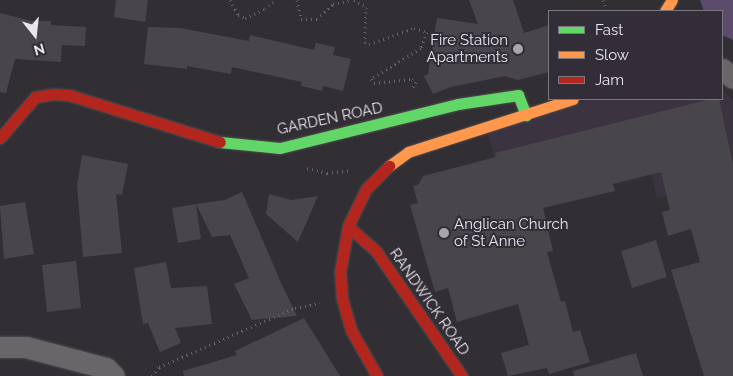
<!DOCTYPE html>
<style>
body{margin:0}
#map{position:relative;width:733px;height:376px;overflow:hidden;background:#322f34;font-family:Raleway,sans-serif}
div>[style]{position:absolute}
[style*='--x']{left:calc(var(--x)*1px);top:calc(var(--y)*1px);width:calc(var(--w)*1px);rotate:calc(var(--a)*1deg)}
.built>*{inset:0;background:#3c3341}
.green>*{inset:0;background:#5c4b6a}
.building>*{inset:0;background:#49464b}
.path>*{height:3px;margin-top:-1.5px;transform-origin:0;background:repeating-linear-gradient(90deg,#68666a 0 1px,transparent 0 5px)}
.roads{filter:drop-shadow(0 0 1px #504d51) drop-shadow(0 0 1px #504d51)}
.street>*{height:21px;margin:-10.5px;padding:0 10.5px;transform-origin:10.5px;border-radius:10.5px;background:#69666a}
.fast>*{height:11px;margin:-5.5px;padding:0 5.5px;transform-origin:5.5px;border-radius:5.5px;background:#63d668}
.slow>*{height:11px;margin:-5.5px;padding:0 5.5px;transform-origin:5.5px;border-radius:5.5px;background:#ff974d}
.jam>*{height:11px;margin:-5.5px;padding:0 5.5px;transform-origin:5.5px;border-radius:5.5px;background:#b3261e}
.dots>*{width:14px;height:14px;translate:-50% -50%;box-sizing:border-box;border:2px solid #322d36;border-radius:50%}
span{translate:-50% -50%;white-space:nowrap;text-align:center;line-height:1.15;-webkit-text-stroke:4px #322d36;paint-order:stroke}
.poi-label{font-size:15px;color:#e8e5eb}
.right{translate:-100% -50%;text-align:right}
.left{translate:0 -50%;text-align:left}
.street-label{font-size:15px;color:#e8e5eb}
.legend{position:absolute;left:548px;top:10px;width:175px;height:90px;box-sizing:border-box;background:#322d36;border:1px solid #7b777e;margin:0;padding:6px 9px;list-style:none;font-size:15px;color:#e8e5eb}
.legend li{display:flex;align-items:center;gap:10px;height:25px}
.legend b{width:25px;border:1px solid #7b777e}
.north{position:absolute;left:10px;top:10px;width:50px;height:50px;-webkit-text-stroke:4px #322d36;paint-order:stroke;rotate:164deg;font-size:14px;font-weight:700;line-height:20px;text-align:center;color:#e8e5eb}
.north::after{content:'';display:block;margin:auto;width:18px;height:22px;background:#e8e5eb;clip-path:polygon(50% 0,100% 100%,50% 72%,0 100%)}
</style>
<div id="map">
<div class="built">
<i style="clip-path:polygon(722px 89px,733px 101px,733px 179px,657px 198px,643px 137px,499px 176px,488px 133px,590px 99px,722px 99px)"></i>
</div>
<div class="green">
<i style="clip-path:polygon(700px 0,733px 0,733px 40px,722px 35px,722px 11px,704px 11px)"></i>
</div>
<div class="building">
<i style="clip-path:polygon(116px 0,148px 0,145px 22px,114px 17px)"></i>
<i style="clip-path:polygon(469px 0,513px 0,524px 33px,549px 25px,549px 72px,518px 80px,505px 76px,451px 87px,433px 94px,424px 76px,428px 74px,437px 18px,478px 24px)"></i>
<i style="clip-path:polygon(0 13px,31px 21px,51px 21px,51px 25px,86px 27px,85px 46px,62px 45px,61px 62px,15px 59px,6px 93px,0 92px)"></i>
<i style="clip-path:polygon(148px 27px,180px 28px,249px 41px,250px 35px,314px 50px,316px 43px,335px 47px,333px 55px,351px 59px,343px 91px,323px 86px,322px 91px,301px 86px,302px 82px,232px 67px,231px 74px,187px 66px,187px 69px,144px 64px)"></i>
<i style="clip-path:polygon(711px 99px,719px 99px,733px 165px,733px 376px,704px 376px,671px 270px,700px 262px,691px 229px,668px 236px,662px 212px,670px 210px,661px 172px,613px 184px,615px 191px,543px 208px,553px 251px,547px 252px,561px 302px,565px 301px,573px 332px,580px 330px,590px 362px,549px 374px,547px 368px,508px 376px,501px 353px,529px 345px,518px 304px,457px 322px,448px 288px,435px 292px,410px 205px,418px 203px,413px 186px,419px 184px,423px 176px,496px 157px,495px 153px)"></i>
<i style="clip-path:polygon(82px 155px,128px 164px,122px 195px,116px 194px,122px 253px,83px 257px,77px 185px)"></i>
<i style="clip-path:polygon(242px 192px,282px 285px,297px 316px,252px 320px,234px 284px,249px 278px,230px 235px,212px 237px,196px 204px,225px 200px)"></i>
<i style="clip-path:polygon(269px 194px,291px 200px,318px 196px,298px 242px,266px 214px)"></i>
<i style="clip-path:polygon(25px 202px,34px 254px,4px 259px,0 206px)"></i>
<i style="clip-path:polygon(196px 204px,201px 239px,178px 243px,172px 208px)"></i>
<i style="clip-path:polygon(656px 240px,667px 277px,632px 288px,621px 251px)"></i>
<i style="clip-path:polygon(76px 261px,81px 308px,47px 312px,42px 265px)"></i>
<i style="clip-path:polygon(166px 262px,171px 288px,207px 286px,212px 324px,175px 328px,181px 343px,160px 352px,148px 323px,143px 324px,134px 268px)"></i>
<i style="clip-path:polygon(304px 318px,340px 376px,184px 376px,183px 371px,237px 355px,235px 351px)"></i>
<i style="clip-path:polygon(636px 353px,643px 376px,574px 376px,573px 371px)"></i>
</div>
<div class="path">
<i style="--x:230;--y:0;--w:17;--a:62"></i>
<i style="--x:238;--y:15;--w:8;--a:23"></i>
<i style="--x:245;--y:18;--w:22;--a:-24"></i>
<i style="--x:265;--y:9;--w:14;--a:-39"></i>
<i style="--x:297;--y:0;--w:19;--a:78"></i>
<i style="--x:301;--y:19;--w:16;--a:0"></i>
<i style="--x:317;--y:19;--w:22;--a:-43"></i>
<i style="--x:333;--y:4;--w:18;--a:-13"></i>
<i style="--x:354;--y:0;--w:14;--a:30"></i>
<i style="--x:366;--y:7;--w:35;--a:92"></i>
<i style="--x:365;--y:42;--w:4;--a:27"></i>
<i style="--x:369;--y:44;--w:48;--a:-19.6"></i>
<i style="--x:414;--y:28;--w:14;--a:17"></i>
<i style="--x:427;--y:32;--w:17;--a:111"></i>
<i style="--x:421;--y:48;--w:59;--a:148.2"></i>
<i style="--x:371;--y:79;--w:5;--a:53"></i>
<i style="--x:374;--y:83;--w:38;--a:-6"></i>
<i style="--x:412;--y:79;--w:5;--a:37"></i>
<i style="--x:416;--y:82;--w:6;--a:121"></i>
<i style="--x:603;--y:0;--w:12;--a:70"></i>
<i style="--x:307;--y:168;--w:21;--a:14"></i>
<i style="--x:327;--y:173;--w:23;--a:-7"></i>
<i style="--x:152;--y:376;--w:11;--a:-52"></i>
<i style="--x:159;--y:367;--w:148;--a:-23.5"></i>
<i style="--x:295;--y:308;--w:25;--a:-12"></i>
</div>
<div class="roads">
<div class="street">
<i style="--x:722;--y:69;--w:14;--a:39"></i>
<i style="--x:0;--y:347;--w:26;--a:0"></i>
<i style="--x:26;--y:347;--w:83;--a:14.7"></i>
<i style="--x:106;--y:368;--w:11;--a:45"></i>
</div>
<div class="fast">
<i style="--x:220;--y:142;--w:60;--a:5.7"></i>
<i style="--x:280;--y:148;--w:183;--a:-13.9"></i>
<i style="--x:458;--y:104;--w:61;--a:-8.5"></i>
<i style="--x:518;--y:95;--w:22;--a:68"></i>
</div>
<div class="slow">
<i style="--x:665;--y:11;--w:13;--a:-58"></i>
<i style="--x:389;--y:166;--w:24;--a:-36"></i>
<i style="--x:408;--y:152;--w:173;--a:-17.8"></i>
</div>
<div class="jam">
<i style="--x:0;--y:138;--w:54;--a:-49.5"></i>
<i style="--x:35;--y:97;--w:18;--a:-9"></i>
<i style="--x:53;--y:94;--w:16;--a:4"></i>
<i style="--x:69;--y:95;--w:158;--a:17.3"></i>
<i style="--x:348;--y:226;--w:38;--a:42"></i>
<i style="--x:376;--y:251;--w:152;--a:55.5"></i>
<i style="--x:377;--y:376;--w:53;--a:-119.5"></i>
<i style="--x:351;--y:330;--w:32;--a:-106"></i>
<i style="--x:342;--y:299;--w:27;--a:-94"></i>
<i style="--x:340;--y:272;--w:47;--a:-80.1"></i>
<i style="--x:348;--y:226;--w:41;--a:-64.1"></i>
<i style="--x:366;--y:189;--w:33;--a:-45"></i>
</div>
</div>
<div class="dots">
<i style="left:518px;top:49px;background:#a8a5ab"></i>
<i style="left:444px;top:233px;background:#a8a5ab"></i>
</div>
<div class="poi-label">
<span class="right" style="left:508px;top:49px">Fire Station<br>Apartments</span>
<span class="left" style="left:454px;top:233px">Anglican Church<br>of St Anne</span>
</div>
<div class="street-label">
<span style="left:330px;top:119px;rotate:-12deg">GARDEN ROAD</span>
<span style="left:429px;top:302px;rotate:55deg">RANDWICK ROAD</span>
</div>
<ul class="legend">
<li><b style="height:6px;background:#63d668"></b>Fast</li>
<li><b style="height:6px;background:#ff974d"></b>Slow</li>
<li><b style="height:6px;background:#b3261e"></b>Jam</li>
</ul>
<div class="north">N</div>
</div>
